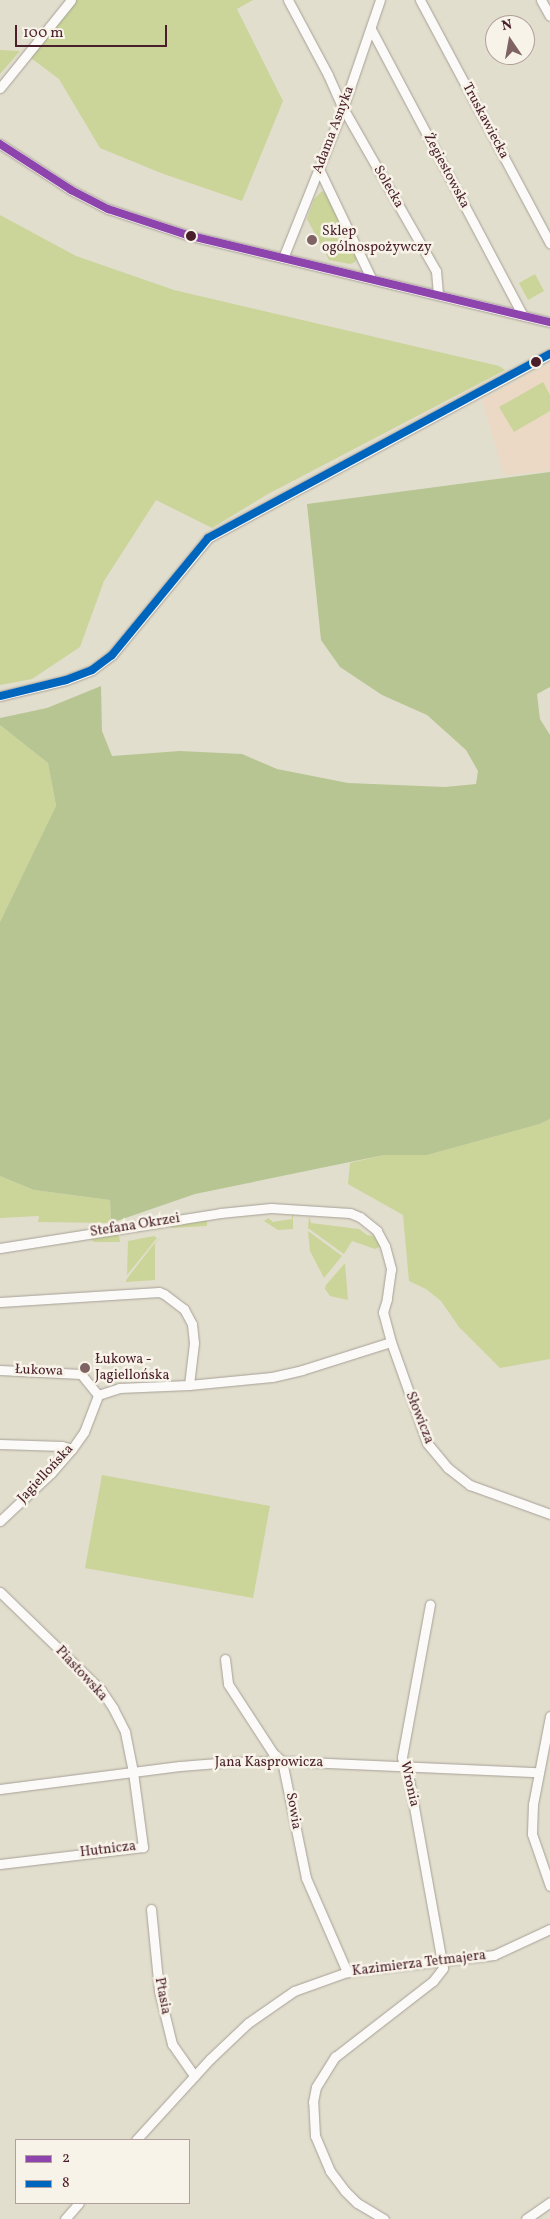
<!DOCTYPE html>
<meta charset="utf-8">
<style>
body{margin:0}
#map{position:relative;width:550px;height:2219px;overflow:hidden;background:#e2decd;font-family:Vollkorn,serif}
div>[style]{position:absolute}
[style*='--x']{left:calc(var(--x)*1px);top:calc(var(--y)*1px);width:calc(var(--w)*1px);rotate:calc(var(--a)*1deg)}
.built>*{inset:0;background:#ebd9c5}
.green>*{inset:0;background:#cbd499}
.forest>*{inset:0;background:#b6c592}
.roads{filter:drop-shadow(0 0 1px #a7a098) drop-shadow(0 0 1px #a7a098)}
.minor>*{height:9px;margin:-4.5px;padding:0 4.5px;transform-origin:4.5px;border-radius:4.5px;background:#fbfaf8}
.bus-1>*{height:8px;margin:-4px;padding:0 4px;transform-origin:4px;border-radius:4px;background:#8e44ad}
.bus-2>*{height:8px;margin:-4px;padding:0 4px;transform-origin:4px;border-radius:4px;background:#0065bd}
.dots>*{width:14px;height:14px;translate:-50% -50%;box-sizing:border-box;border:2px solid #f7f3e8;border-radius:50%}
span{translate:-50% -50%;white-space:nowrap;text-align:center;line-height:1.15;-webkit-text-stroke:5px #f7f3e8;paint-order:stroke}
.street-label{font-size:14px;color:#4a1f2b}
.poi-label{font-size:14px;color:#4a1f2b}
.left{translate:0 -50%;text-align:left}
.legend{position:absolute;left:15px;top:2139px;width:175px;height:65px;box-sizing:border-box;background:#f7f3e8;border:1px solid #b29e9c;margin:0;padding:6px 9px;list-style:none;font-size:15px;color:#4a1f2b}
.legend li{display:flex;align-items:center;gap:10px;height:25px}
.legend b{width:25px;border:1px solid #b29e9c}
.north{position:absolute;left:485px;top:15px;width:50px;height:50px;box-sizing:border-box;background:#f7f3e8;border:1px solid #b29e9c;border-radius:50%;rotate:348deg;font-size:14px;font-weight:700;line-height:20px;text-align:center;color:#4a1f2b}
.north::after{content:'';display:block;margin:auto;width:18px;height:22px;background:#7f6264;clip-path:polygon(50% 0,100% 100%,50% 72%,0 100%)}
.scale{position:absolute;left:15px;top:25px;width:152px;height:22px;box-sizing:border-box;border:2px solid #4a1f2b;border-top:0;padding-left:6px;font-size:15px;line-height:18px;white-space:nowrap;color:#4a1f2b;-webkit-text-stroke:4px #f7f3e8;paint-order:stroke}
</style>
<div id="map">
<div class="built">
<i style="clip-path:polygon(550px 363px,550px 471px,504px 475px,482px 400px)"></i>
</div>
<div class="green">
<i style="clip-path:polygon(74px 0,253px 0,237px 9px,283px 101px,242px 201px,161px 173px,100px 148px,59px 79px,31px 58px)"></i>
<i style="clip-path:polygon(0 50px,20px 51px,0 74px)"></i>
<i style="clip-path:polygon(322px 191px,329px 196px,358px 257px,355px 262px,350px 264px,329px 260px,307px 219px,314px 199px)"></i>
<i style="clip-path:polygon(0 215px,76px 256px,174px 290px,499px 366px,505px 370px,268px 494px,212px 528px,156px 500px,104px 581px,80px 647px,32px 679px,0 685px)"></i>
<i style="clip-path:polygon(535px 274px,544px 291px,528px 300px,519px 283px)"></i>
<i style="clip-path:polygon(543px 382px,550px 395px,550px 411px,514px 432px,499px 407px)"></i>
<i style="clip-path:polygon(0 725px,48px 763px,56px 807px,0 922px)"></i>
<i style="clip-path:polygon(550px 1119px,550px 1359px,500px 1368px,459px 1327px,441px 1301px,426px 1289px,409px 1281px,403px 1215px,348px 1184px,350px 1163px,384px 1155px,427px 1155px,540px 1124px)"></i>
<i style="clip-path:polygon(0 1176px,34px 1190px,110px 1200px,111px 1223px,38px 1222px,39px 1216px,0 1218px)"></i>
<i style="clip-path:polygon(292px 1213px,297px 1213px,293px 1216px,293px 1229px,278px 1230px,264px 1221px,268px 1218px,273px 1222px,292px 1219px)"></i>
<i style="clip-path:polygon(309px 1216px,311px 1223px,359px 1229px,367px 1235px,374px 1236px,381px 1246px,375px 1249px,352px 1241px,344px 1254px,308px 1228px)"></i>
<i style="clip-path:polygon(207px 1219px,207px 1226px,171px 1228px,176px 1224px)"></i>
<i style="clip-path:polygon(308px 1231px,342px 1256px,324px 1278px,310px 1251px)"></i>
<i style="clip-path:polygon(114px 1234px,119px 1236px,120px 1242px,94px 1242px,90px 1237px)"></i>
<i style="clip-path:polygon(163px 1235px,155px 1244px,155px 1280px,126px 1282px,126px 1280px,153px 1245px)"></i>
<i style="clip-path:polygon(154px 1236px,157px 1238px,127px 1275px,128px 1241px)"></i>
<i style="clip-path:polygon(345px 1263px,348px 1300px,330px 1296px,325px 1289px,326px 1285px)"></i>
<i style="clip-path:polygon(102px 1475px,270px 1506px,253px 1598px,85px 1568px)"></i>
</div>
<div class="forest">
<i style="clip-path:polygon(550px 472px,550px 687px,537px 694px,540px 719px,550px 735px,550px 1119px,540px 1124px,427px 1155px,384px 1155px,195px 1194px,111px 1223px,110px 1200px,34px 1190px,0 1176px,0 922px,56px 806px,48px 763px,0 725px,0 718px,47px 708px,101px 686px,102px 731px,112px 756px,180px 751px,242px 754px,277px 769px,348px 783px,445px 787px,476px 784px,478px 771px,466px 750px,427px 715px,382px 695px,340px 667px,321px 640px,307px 504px)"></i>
</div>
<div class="roads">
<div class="minor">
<i style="--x:288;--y:0;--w:85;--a:61.9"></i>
<i style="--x:328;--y:75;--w:36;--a:66"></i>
<i style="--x:343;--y:108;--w:188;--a:60.3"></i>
<i style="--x:436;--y:271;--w:23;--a:85"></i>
<i style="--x:420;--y:0;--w:276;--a:61.9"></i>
<i style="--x:541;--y:0;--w:18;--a:61"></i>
<i style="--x:371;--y:29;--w:323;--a:62.1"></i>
<i style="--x:0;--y:88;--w:113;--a:-51.1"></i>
<i style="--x:0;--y:144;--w:85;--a:32.9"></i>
<i style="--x:71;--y:190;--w:42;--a:27.2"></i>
<i style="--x:108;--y:209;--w:83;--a:18.2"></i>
<i style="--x:187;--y:235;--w:373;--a:13.5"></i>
<i style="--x:319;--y:169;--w:121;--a:64.5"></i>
<i style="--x:283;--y:258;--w:162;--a:-68.2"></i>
<i style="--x:343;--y:108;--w:114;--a:-71.1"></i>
<i style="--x:0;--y:696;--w:68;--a:-13.6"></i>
<i style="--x:66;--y:680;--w:28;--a:-21"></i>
<i style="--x:92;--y:670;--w:25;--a:-37"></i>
<i style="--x:112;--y:655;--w:151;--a:-50.6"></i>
<i style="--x:208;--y:538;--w:388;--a:-28.3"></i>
<i style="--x:0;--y:1248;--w:223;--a:-9"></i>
<i style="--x:220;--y:1213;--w:51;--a:-5.6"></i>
<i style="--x:271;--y:1208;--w:79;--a:3.6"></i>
<i style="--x:350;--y:1213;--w:11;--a:22"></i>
<i style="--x:360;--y:1217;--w:22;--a:39"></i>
<i style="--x:377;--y:1231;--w:17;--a:62"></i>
<i style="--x:385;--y:1246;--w:24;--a:75"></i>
<i style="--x:391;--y:1269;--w:30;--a:98"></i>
<i style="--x:387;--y:1299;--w:14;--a:107"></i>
<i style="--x:383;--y:1312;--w:31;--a:75"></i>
<i style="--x:391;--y:1342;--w:107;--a:70.4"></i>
<i style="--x:427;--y:1443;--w:33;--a:50"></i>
<i style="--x:448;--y:1468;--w:28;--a:38"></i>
<i style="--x:470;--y:1485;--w:85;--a:19.9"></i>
<i style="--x:0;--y:1302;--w:159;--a:-3.6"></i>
<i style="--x:159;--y:1292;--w:5;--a:22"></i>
<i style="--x:164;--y:1294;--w:25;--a:37"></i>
<i style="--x:184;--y:1309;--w:17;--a:62"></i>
<i style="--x:192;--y:1324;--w:19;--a:84"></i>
<i style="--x:194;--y:1343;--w:42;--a:96.8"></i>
<i style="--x:0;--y:1370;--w:81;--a:2.8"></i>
<i style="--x:81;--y:1374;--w:27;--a:51"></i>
<i style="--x:98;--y:1395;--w:22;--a:-18"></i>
<i style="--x:119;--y:1388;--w:70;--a:-2.5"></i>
<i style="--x:189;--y:1385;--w:83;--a:-5.5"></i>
<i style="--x:272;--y:1377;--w:31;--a:-13"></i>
<i style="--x:302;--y:1370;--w:93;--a:-17.5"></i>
<i style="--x:0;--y:1444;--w:62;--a:1.8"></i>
<i style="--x:62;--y:1446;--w:10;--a:17"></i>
<i style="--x:0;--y:1521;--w:70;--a:-43.3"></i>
<i style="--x:51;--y:1473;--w:32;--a:-49"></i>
<i style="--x:72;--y:1449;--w:21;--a:-55"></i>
<i style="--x:84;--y:1432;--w:40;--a:-69"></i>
<i style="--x:0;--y:1592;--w:141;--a:44.1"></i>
<i style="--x:101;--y:1690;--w:22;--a:56"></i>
<i style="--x:113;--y:1708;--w:27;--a:63"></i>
<i style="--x:125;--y:1732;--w:41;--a:78.7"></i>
<i style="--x:133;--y:1772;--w:76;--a:82.4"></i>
<i style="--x:143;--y:1847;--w:144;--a:173.2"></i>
<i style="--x:225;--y:1659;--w:25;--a:83"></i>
<i style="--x:228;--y:1684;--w:82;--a:56.9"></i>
<i style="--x:273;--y:1753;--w:12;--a:42"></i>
<i style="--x:282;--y:1761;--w:119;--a:78.4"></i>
<i style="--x:306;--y:1878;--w:103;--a:66.4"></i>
<i style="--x:550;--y:1716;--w:90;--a:100.9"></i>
<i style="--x:533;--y:1804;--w:30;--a:92"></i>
<i style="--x:532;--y:1834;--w:55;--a:70.9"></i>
<i style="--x:0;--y:1789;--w:181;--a:-7.3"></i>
<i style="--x:180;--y:1766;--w:50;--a:-4.6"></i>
<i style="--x:230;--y:1762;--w:52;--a:-1.1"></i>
<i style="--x:282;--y:1761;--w:257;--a:2.5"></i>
<i style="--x:151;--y:1909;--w:82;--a:84.4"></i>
<i style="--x:159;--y:1991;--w:55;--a:76.2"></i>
<i style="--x:172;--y:2044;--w:39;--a:55"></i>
<i style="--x:136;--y:2140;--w:110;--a:-47.6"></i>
<i style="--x:210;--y:2059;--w:52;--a:-43.5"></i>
<i style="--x:248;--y:2023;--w:56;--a:-34.8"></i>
<i style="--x:294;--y:1991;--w:56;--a:-19.7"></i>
<i style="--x:347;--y:1972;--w:148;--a:-6.6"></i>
<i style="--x:494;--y:1955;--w:62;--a:-24.9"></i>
<i style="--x:65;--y:2219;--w:21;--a:-49"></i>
<i style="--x:384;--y:2219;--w:31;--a:-149"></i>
<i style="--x:357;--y:2203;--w:17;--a:-135"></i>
<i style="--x:345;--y:2191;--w:25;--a:-127"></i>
<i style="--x:330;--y:2171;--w:38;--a:-113"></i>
<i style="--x:315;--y:2136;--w:34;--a:-93"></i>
<i style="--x:313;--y:2102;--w:15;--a:-79"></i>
<i style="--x:316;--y:2087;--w:36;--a:-58"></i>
<i style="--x:335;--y:2057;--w:124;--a:-37.8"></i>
<i style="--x:433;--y:1981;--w:16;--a:-52"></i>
<i style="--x:443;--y:1968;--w:203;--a:-100.2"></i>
<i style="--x:407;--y:1768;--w:6;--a:-129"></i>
<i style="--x:403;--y:1763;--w:6;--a:-99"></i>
<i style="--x:402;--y:1757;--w:155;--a:-79.6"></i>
<i style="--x:526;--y:2219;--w:29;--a:-35"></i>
</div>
</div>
<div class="bus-1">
<i style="--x:0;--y:144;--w:85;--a:32.9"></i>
<i style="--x:71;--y:190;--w:42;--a:27.2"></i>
<i style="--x:108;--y:209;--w:83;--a:18.2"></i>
<i style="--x:187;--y:235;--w:373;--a:13.5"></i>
</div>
<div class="bus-2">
<i style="--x:0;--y:696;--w:68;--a:-13.6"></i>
<i style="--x:66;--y:680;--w:28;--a:-21"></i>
<i style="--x:92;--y:670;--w:25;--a:-37"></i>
<i style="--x:112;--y:655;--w:151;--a:-50.6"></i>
<i style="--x:208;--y:538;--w:388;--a:-28.3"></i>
</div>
<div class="dots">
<i style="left:191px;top:236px;background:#4a1f2b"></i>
<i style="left:312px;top:240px;background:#7f6264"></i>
<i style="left:536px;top:362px;background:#4a1f2b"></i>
<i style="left:85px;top:1368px;background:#7f6264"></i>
</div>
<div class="street-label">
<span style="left:485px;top:121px;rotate:62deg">Truskawiecka</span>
<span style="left:334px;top:130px;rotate:-69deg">Adama Asnyka</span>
<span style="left:446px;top:171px;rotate:62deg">Żegiestowska</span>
<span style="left:388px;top:187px;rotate:60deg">Solecka</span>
<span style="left:135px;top:1226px;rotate:-9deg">Stefana Okrzei</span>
<span style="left:39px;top:1371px;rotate:2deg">Łukowa</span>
<span style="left:419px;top:1418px;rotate:68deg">Słowicza</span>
<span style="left:46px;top:1474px;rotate:-47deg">Jagiellońska</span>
<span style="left:81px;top:1674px;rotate:47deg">Piastowska</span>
<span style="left:269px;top:1763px">Jana Kasprowicza</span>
<span style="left:409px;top:1784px;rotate:77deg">Wronia</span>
<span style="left:293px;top:1811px;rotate:80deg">Sowia</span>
<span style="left:108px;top:1850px;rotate:-7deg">Hutnicza</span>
<span style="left:419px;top:1964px;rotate:-7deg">Kazimierza Tetmajera</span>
<span style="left:162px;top:1996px;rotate:79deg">Ptasia</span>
</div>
<div class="poi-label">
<span class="left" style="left:322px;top:240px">Sklep<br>ogólnospożywczy</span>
<span class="left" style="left:95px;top:1368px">Łukowa -<br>Jagiellońska</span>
</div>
<ul class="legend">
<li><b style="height:6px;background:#8e44ad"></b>2</li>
<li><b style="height:6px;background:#0065bd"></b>8</li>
</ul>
<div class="north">N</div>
<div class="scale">100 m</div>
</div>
